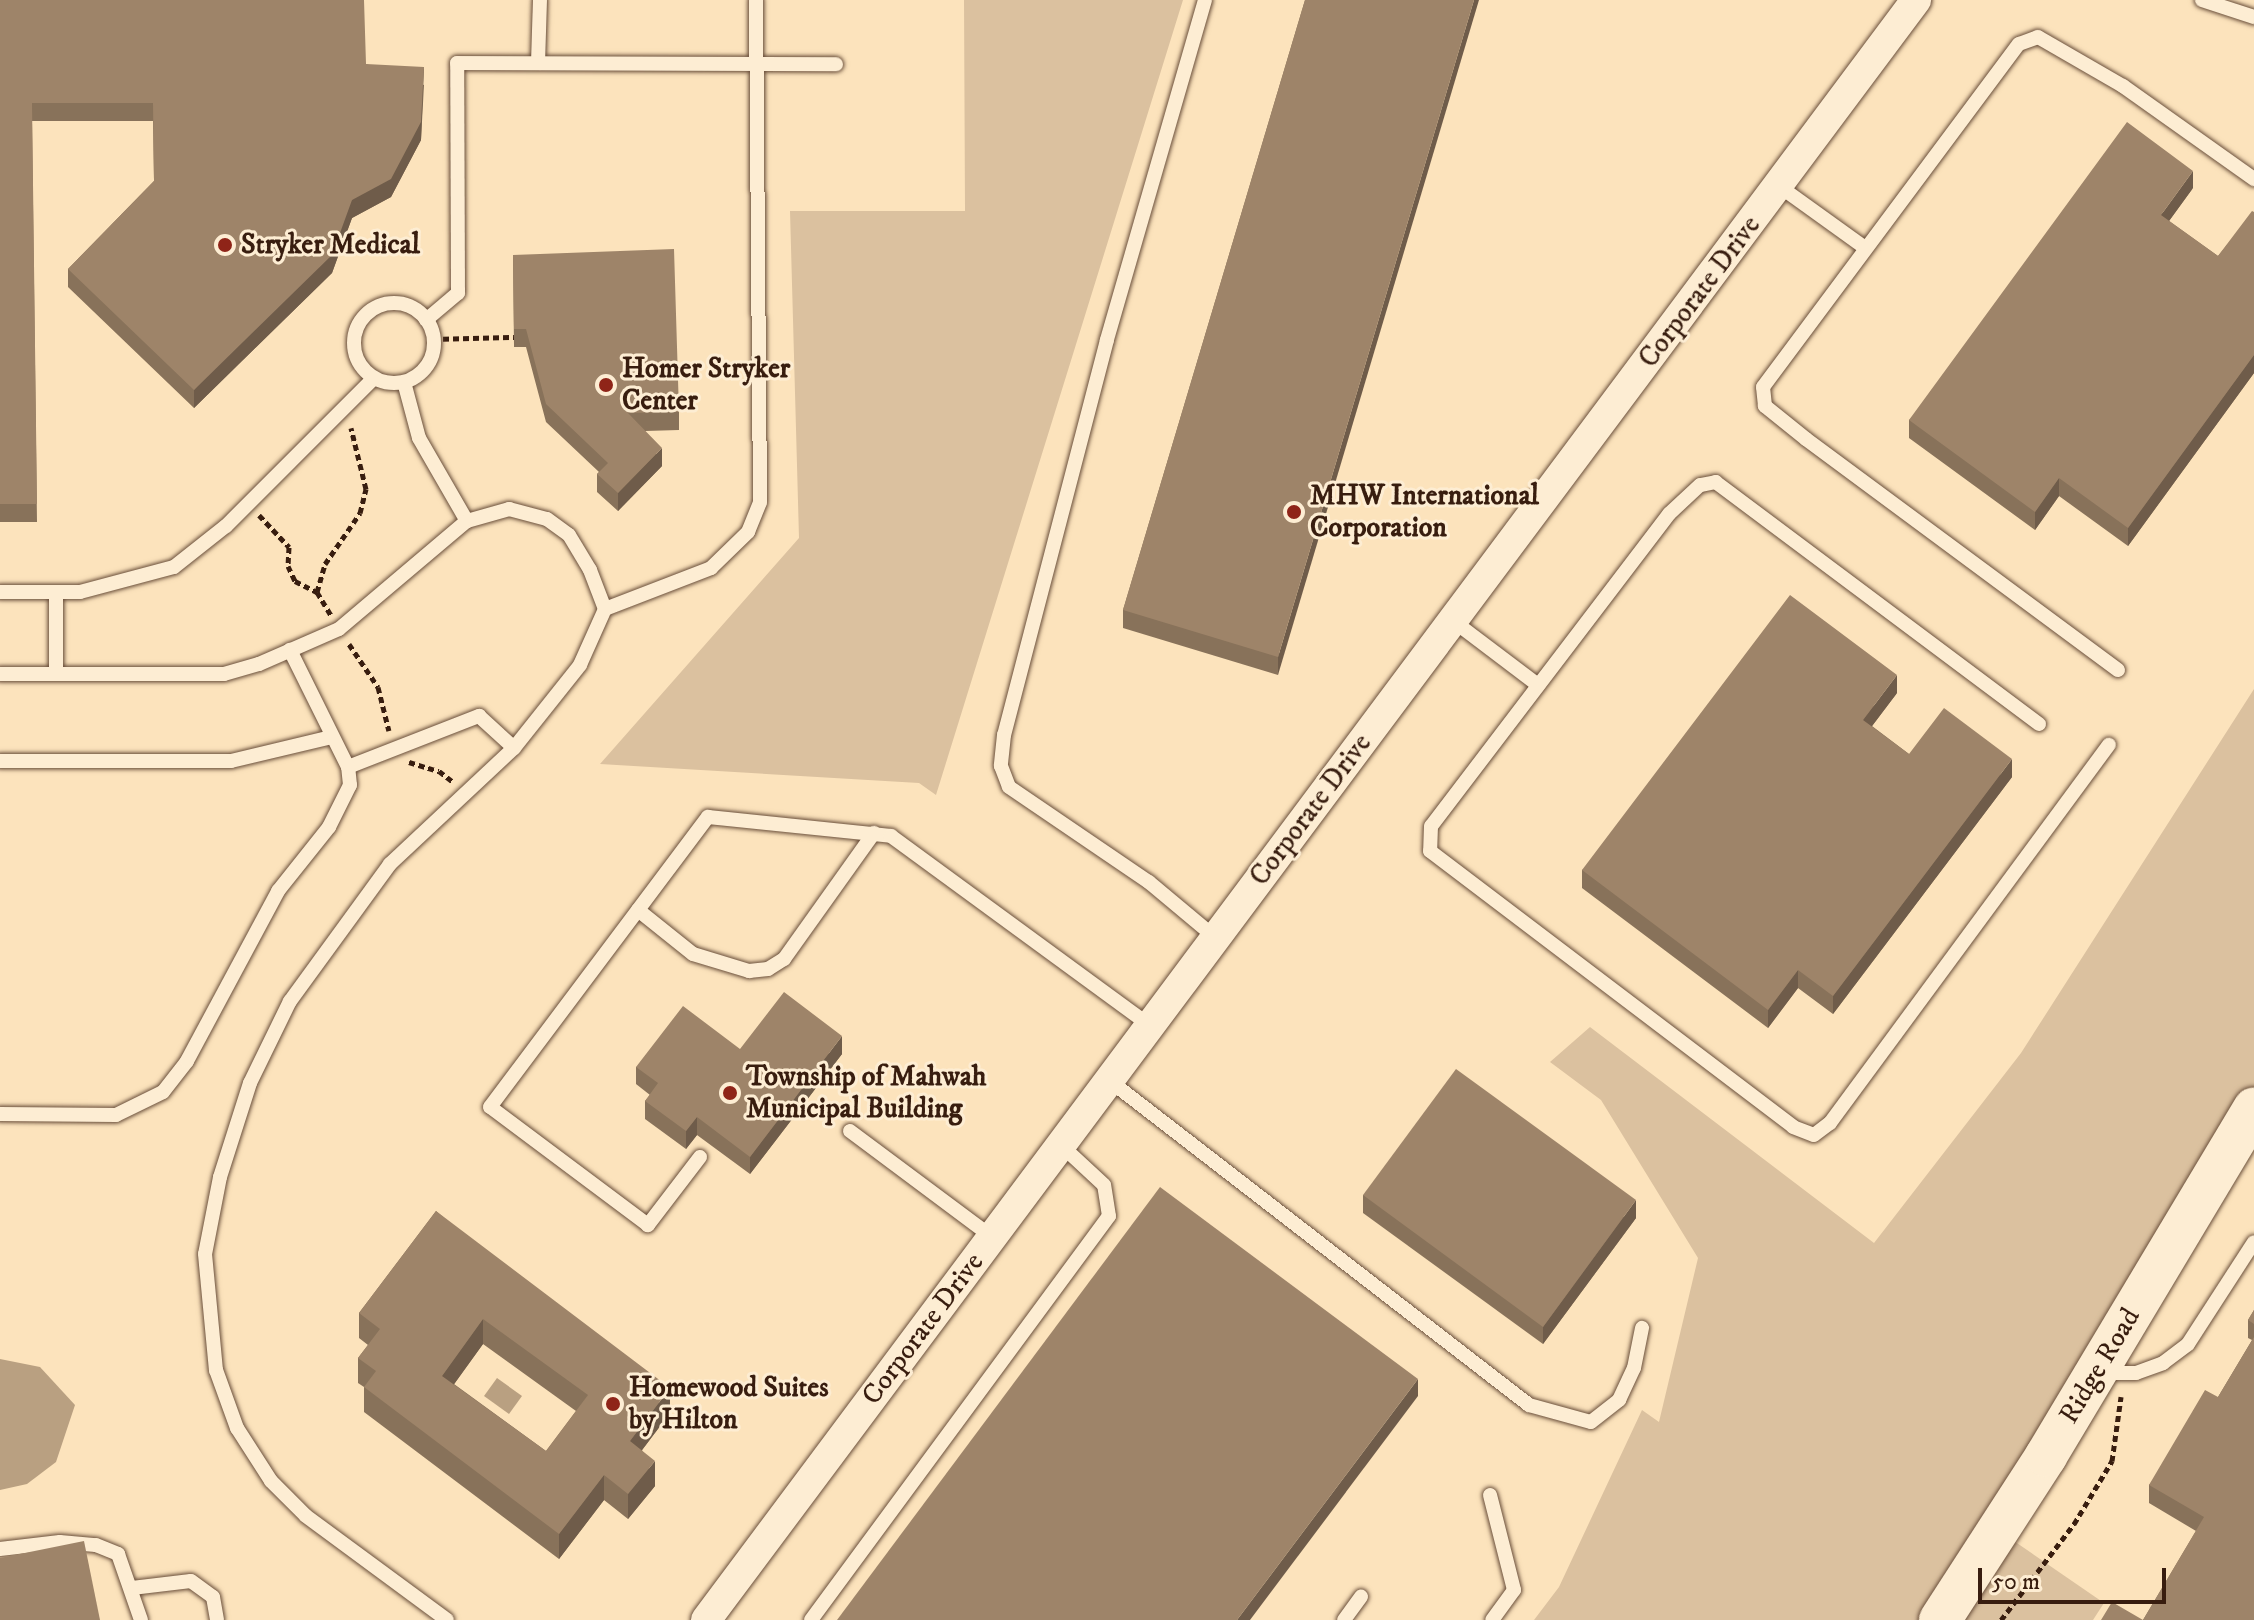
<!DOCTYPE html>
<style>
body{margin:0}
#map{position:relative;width:2254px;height:1620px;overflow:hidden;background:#fce3bc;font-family:"IM FELL DW Pica",serif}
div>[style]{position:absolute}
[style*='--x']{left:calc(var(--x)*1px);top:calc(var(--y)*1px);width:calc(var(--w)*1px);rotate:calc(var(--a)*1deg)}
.green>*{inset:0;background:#dbc19f}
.water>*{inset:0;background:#b9a081}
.path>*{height:5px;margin-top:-2.5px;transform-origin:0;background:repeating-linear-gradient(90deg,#381d0f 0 6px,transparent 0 10px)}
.roads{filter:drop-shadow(0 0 2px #694e3a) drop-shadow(0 0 2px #694e3a)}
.lane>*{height:14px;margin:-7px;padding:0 7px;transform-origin:7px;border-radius:7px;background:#fdedd3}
.lane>.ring{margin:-7px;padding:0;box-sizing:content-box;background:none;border:14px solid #fdedd3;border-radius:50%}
.street>*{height:30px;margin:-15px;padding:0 15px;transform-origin:15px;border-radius:15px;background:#fdedd3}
.secondary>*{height:42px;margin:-21px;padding:0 21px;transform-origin:21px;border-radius:21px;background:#fdedd3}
.wall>*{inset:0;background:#88725a}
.shaded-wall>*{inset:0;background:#6f5c4a}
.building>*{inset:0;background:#9e8469}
.dots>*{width:22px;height:22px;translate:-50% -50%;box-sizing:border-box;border:4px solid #fdedd3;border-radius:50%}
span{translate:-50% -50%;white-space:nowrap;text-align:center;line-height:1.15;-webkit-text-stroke:6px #fdedd3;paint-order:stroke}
.poi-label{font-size:28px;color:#381d0f;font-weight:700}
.left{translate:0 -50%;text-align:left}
.street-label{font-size:28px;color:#381d0f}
.scale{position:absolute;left:1978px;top:1568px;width:188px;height:36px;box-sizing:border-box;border:4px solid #381d0f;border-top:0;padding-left:10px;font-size:24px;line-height:28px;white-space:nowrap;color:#381d0f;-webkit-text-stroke:6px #fdedd3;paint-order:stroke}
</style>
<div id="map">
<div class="green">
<i style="clip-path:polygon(964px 0,1183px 0,936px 795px,919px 783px,600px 764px,799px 538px,790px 211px,965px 211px)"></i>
<i style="clip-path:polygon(2254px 689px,2254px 1102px,1995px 1528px,2104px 1603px,2093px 1620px,1534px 1620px,1559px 1587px,1642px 1410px,1659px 1422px,1698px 1258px,1601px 1100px,1550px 1062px,1590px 1027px,1874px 1243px,2021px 1053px)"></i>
</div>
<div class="water">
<i style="clip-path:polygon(0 1359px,40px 1367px,75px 1405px,56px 1462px,27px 1484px,0 1490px)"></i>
<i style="clip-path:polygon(497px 1378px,522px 1396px,509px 1414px,484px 1396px)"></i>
</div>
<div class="path">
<i style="--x:433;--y:339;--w:81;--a:-1.4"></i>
<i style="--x:259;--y:515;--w:44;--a:46.8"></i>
<i style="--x:289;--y:547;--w:19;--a:93"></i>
<i style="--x:288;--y:566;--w:17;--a:65"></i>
<i style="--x:295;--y:581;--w:25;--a:27"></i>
<i style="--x:317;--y:592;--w:27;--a:59"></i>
<i style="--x:317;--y:592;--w:29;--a:-74"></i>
<i style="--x:325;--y:564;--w:62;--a:-55.5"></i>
<i style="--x:360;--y:513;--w:25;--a:-76"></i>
<i style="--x:366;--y:489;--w:63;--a:-103.8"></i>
<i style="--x:349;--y:644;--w:52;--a:56"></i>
<i style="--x:378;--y:687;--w:45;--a:76"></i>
<i style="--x:409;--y:762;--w:31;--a:17"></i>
<i style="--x:439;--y:771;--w:18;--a:38"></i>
<i style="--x:2001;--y:1620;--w:121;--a:-52.8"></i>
<i style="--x:2074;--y:1524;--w:74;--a:-58.9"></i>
<i style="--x:2112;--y:1461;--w:65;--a:-82"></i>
</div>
<div class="roads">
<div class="lane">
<i style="--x:1205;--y:0;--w:354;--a:106.1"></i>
<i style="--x:1107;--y:340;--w:408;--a:104.6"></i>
<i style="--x:1004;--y:735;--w:31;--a:96"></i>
<i style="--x:1001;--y:766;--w:22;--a:69"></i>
<i style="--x:1009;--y:787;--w:169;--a:34.2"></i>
<i style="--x:1149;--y:882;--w:87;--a:39.9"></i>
<i style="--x:2202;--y:0;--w:55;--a:18.1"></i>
<i style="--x:538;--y:63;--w:63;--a:-88.2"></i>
<i style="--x:1779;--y:186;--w:105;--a:35.7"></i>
<i class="ring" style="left:354px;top:303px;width:66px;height:66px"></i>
<i style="--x:426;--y:320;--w:42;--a:-40.2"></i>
<i style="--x:458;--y:293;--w:230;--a:-90.2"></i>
<i style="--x:457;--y:63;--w:379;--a:0.2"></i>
<i style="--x:404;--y:382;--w:58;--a:75"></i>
<i style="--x:419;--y:438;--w:96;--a:60"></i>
<i style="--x:0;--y:592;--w:80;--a:0"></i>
<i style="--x:80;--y:592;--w:97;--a:-14.9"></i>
<i style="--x:174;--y:567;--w:66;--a:-38.3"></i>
<i style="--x:226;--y:526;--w:209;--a:-45"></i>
<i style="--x:56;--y:592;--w:82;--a:90"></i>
<i style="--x:605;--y:609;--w:114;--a:-21.1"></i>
<i style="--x:711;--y:568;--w:52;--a:-44.2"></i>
<i style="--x:748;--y:532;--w:32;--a:-68"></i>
<i style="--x:760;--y:502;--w:502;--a:-90.46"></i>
<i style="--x:1452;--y:620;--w:108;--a:37.1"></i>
<i style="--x:2118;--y:670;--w:388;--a:-143.5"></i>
<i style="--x:1806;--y:439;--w:53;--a:-141.2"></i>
<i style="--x:1765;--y:406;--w:19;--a:-96"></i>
<i style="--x:1763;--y:387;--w:428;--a:-53.3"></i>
<i style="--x:2019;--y:44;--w:20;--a:-20"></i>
<i style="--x:2038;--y:37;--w:98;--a:30"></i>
<i style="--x:2123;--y:86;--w:161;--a:35.4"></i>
<i style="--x:0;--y:674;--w:224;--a:0"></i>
<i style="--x:224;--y:674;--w:36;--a:-16"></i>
<i style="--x:259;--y:664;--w:87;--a:-23.6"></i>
<i style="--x:339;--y:629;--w:167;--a:-40.2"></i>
<i style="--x:467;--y:521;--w:44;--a:-15.9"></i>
<i style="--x:509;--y:509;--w:39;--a:15"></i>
<i style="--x:547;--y:519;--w:27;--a:36"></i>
<i style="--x:569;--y:535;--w:41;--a:59"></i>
<i style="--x:590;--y:570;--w:42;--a:69"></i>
<i style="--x:605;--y:609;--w:61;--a:114.1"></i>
<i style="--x:580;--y:665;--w:106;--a:128.5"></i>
<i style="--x:514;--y:748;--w:170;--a:136.9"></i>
<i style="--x:390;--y:864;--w:170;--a:126.1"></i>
<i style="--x:290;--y:1001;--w:91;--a:116"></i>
<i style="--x:250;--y:1083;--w:99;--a:107.7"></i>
<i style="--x:220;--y:1177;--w:78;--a:101"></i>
<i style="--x:205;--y:1254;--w:117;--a:84.6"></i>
<i style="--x:216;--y:1370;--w:62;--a:70.1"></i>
<i style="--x:237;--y:1428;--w:63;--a:57.3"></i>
<i style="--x:271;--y:1481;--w:49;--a:45"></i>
<i style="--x:306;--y:1516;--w:175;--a:36.4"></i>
<i style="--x:2039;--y:724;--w:404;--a:-143.2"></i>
<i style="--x:1716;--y:482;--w:16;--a:169"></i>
<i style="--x:1700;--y:485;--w:42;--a:136.9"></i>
<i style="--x:1669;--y:514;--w:392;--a:127.3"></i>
<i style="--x:1431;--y:826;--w:25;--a:92"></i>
<i style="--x:1430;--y:851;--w:456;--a:37.2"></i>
<i style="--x:1793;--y:1127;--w:22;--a:21"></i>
<i style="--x:1814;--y:1135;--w:20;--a:-37"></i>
<i style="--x:1830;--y:1123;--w:470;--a:-53.6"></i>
<i style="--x:0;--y:761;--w:231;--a:0"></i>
<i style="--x:231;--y:761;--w:104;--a:-13.4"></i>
<i style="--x:348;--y:767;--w:141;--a:-21.3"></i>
<i style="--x:479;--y:716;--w:47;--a:42.4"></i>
<i style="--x:638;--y:910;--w:70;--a:38.7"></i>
<i style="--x:693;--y:954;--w:59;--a:16.9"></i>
<i style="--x:749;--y:971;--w:19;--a:-6"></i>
<i style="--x:768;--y:969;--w:19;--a:-32"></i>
<i style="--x:784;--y:959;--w:155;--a:-54.5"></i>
<i style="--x:1110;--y:1081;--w:530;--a:37.71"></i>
<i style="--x:1529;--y:1405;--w:64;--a:15.3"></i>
<i style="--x:1591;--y:1422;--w:36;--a:-38"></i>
<i style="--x:1619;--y:1400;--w:35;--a:-65"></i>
<i style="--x:1634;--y:1368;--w:41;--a:-78.7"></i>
<i style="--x:0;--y:1114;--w:116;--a:0.5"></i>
<i style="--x:116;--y:1115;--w:52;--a:-26.1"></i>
<i style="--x:163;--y:1092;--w:39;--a:-52"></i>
<i style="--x:187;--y:1061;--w:193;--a:-61.8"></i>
<i style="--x:278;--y:891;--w:82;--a:-51.4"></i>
<i style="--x:329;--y:827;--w:47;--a:-63.4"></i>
<i style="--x:350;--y:785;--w:18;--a:-96"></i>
<i style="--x:348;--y:767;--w:131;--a:-116.4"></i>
<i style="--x:850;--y:1131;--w:177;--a:36.7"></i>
<i style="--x:700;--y:1157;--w:86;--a:127.4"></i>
<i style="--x:648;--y:1225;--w:197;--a:-143.2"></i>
<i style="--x:490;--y:1107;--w:363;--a:-53.1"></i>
<i style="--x:708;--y:817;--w:184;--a:5.9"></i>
<i style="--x:891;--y:836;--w:322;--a:36.2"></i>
<i style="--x:2100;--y:1373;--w:36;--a:0"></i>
<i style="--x:2136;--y:1373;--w:29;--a:-20"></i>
<i style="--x:2163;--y:1363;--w:31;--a:-37"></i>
<i style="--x:2188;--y:1344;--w:121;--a:-57.1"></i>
<i style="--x:1490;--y:1495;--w:98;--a:75.8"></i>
<i style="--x:1514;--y:1590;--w:37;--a:126"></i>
<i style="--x:0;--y:1549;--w:60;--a:-6.7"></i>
<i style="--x:60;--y:1542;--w:36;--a:5"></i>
<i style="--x:96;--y:1545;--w:24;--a:22"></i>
<i style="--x:118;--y:1554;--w:70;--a:70.8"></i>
<i style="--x:132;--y:1588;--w:59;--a:-6.8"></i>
<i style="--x:191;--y:1581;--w:27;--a:36"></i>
<i style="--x:213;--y:1597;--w:23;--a:80"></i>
<i style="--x:811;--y:1620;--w:502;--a:-53.59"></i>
<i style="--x:1109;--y:1216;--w:31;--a:-99"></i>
<i style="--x:1104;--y:1185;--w:59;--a:-137.1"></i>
<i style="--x:1344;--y:1620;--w:29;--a:-54"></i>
</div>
<div class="street">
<i style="--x:706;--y:1620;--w:2022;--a:-53.24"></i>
</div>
<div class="secondary">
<i style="--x:1940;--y:1620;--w:195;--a:-57.1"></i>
<i style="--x:2046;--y:1456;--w:405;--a:-59.1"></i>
</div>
</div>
<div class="wall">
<i style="clip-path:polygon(0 0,366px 64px,424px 85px,421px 140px,391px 197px,352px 218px,332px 273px,194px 408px,68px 287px,68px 269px,154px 181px,153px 121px,32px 121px,37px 522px,0 522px)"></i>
<i style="clip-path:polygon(1305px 0,1278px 675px,1123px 628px,1123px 610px)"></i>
<i style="clip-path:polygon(2193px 188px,2169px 221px,2218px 256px,2254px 212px,2254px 373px,2128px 546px,2059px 496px,2035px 530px,1909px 438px,1909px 420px)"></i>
<i style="clip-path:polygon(513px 255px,679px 412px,679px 430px,645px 431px,662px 466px,618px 511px,597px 492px,597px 474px,599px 472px,546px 422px,526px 347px,514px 347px)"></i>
<i style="clip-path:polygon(1897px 693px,1872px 726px,1909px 754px,2012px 777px,1833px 1014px,1798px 988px,1768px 1028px,1582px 888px,1582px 870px)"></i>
<i style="clip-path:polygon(740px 1049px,842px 1054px,750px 1174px,697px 1135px,686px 1149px,645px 1119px,645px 1101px,650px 1095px,636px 1084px,636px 1067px)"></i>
<i style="clip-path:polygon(1363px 1195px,1636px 1218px,1543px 1344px,1363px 1213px)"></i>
<i style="clip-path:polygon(evenodd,436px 1211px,670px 1413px,642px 1450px,655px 1486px,628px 1519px,604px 1500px,559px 1559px,364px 1412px,364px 1387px,358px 1383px,358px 1358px,368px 1345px,359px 1338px,359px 1313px,436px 1211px,483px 1344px,576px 1411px,546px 1451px,454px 1384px,483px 1344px)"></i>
<i style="clip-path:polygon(2254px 1310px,2254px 1620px,2143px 1620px,2196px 1531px,2149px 1503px,2149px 1485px,2218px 1397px,2252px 1340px,2248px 1338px,2248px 1320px)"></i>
</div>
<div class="shaded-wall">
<i style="clip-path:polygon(1474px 0,1479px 0,1278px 675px,1278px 657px)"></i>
<i style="clip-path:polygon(424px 67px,421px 140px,391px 197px,352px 218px,332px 273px,194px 408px,194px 390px,352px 200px)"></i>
<i style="clip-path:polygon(2193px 171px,2193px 188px,2161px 232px,2161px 215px)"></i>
<i style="clip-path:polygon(2254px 355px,2254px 373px,2128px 546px,2128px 528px)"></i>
<i style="clip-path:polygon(662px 448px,662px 466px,618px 511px,618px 493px)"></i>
<i style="clip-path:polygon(2059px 478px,2059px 496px,2035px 530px,2035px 512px)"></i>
<i style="clip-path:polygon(1897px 675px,1897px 693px,1863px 738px,1863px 720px)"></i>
<i style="clip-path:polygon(2012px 759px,2012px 777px,1833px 1014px,1833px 996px)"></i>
<i style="clip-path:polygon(1798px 970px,1798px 988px,1768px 1028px,1768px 1010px)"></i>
<i style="clip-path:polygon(842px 1036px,842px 1054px,750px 1174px,750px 1157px)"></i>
<i style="clip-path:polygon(697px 1117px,697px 1135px,686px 1149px,686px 1131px)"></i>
<i style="clip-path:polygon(1636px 1200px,1636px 1218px,1543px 1344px,1543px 1327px)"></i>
<i style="clip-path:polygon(483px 1319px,483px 1344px,442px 1401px,442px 1376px)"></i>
<i style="clip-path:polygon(1418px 1379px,1418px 1396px,1250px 1620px,1237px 1620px)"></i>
<i style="clip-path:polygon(670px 1388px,670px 1413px,630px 1466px,630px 1441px)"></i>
<i style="clip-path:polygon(655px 1461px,655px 1486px,628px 1519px,628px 1494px)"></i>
<i style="clip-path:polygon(604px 1475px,604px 1500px,559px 1559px,559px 1534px)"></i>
</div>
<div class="building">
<i style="clip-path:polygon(0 0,364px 0,366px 64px,424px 67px,421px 122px,391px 179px,352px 200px,332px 255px,194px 390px,68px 269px,154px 181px,153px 103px,32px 103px,37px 504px,0 504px)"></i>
<i style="clip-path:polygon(1305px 0,1474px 0,1278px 657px,1123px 610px)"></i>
<i style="clip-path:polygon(2127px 122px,2193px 171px,2161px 215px,2218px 256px,2252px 211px,2254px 212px,2254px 355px,2128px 528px,2059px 478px,2035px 512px,1909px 420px)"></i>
<i style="clip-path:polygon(674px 249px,679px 412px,628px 413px,662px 448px,618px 493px,597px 474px,608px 463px,546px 404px,526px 329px,514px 329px,513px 255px)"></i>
<i style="clip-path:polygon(1790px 595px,1897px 675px,1863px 720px,1909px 754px,1944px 708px,2012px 759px,1833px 996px,1798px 970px,1768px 1010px,1582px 870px)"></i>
<i style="clip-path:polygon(784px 992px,842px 1036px,750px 1157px,697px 1117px,686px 1131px,645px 1101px,658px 1083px,636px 1067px,683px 1006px,740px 1049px)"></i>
<i style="clip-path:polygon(1456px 1069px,1636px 1200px,1543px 1327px,1363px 1195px)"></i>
<i style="clip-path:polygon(1160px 1187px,1418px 1379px,1237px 1620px,837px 1620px)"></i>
<i style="clip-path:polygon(evenodd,436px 1211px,670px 1388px,630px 1441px,655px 1461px,628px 1494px,604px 1475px,559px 1534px,364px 1387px,376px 1371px,358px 1358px,380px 1329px,359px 1313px,436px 1211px,483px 1319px,588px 1395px,546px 1451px,442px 1376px,483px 1319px)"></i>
<i style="clip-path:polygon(2254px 1310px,2254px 1324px,2248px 1320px)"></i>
<i style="clip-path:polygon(2254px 1337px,2254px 1620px,2101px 1620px,2112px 1602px,2143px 1620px,2204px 1517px,2149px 1485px,2205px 1390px,2218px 1397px)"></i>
<i style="clip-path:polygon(84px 1541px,100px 1620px,0 1620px,0 1558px)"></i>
</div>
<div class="dots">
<i style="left:225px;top:245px;background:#8f2418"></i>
<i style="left:606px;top:385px;background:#8f2418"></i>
<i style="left:1294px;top:512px;background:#8f2418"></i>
<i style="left:730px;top:1093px;background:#8f2418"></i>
<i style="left:613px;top:1404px;background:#8f2418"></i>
</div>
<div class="poi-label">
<span class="left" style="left:241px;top:245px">Stryker Medical</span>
<span class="left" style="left:622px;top:385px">Homer Stryker<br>Center</span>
<span class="left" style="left:1310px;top:512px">MHW International<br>Corporation</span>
<span class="left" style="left:746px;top:1093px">Township of Mahwah<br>Municipal Building</span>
<span class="left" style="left:629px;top:1404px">Homewood Suites<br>by Hilton</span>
</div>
<div class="street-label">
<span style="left:1700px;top:292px;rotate:-53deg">Corporate Drive</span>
<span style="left:1311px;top:810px;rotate:-53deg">Corporate Drive</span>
<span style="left:923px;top:1329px;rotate:-53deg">Corporate Drive</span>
<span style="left:2100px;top:1366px;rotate:-59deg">Ridge Road</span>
</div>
<div class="scale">50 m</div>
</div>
